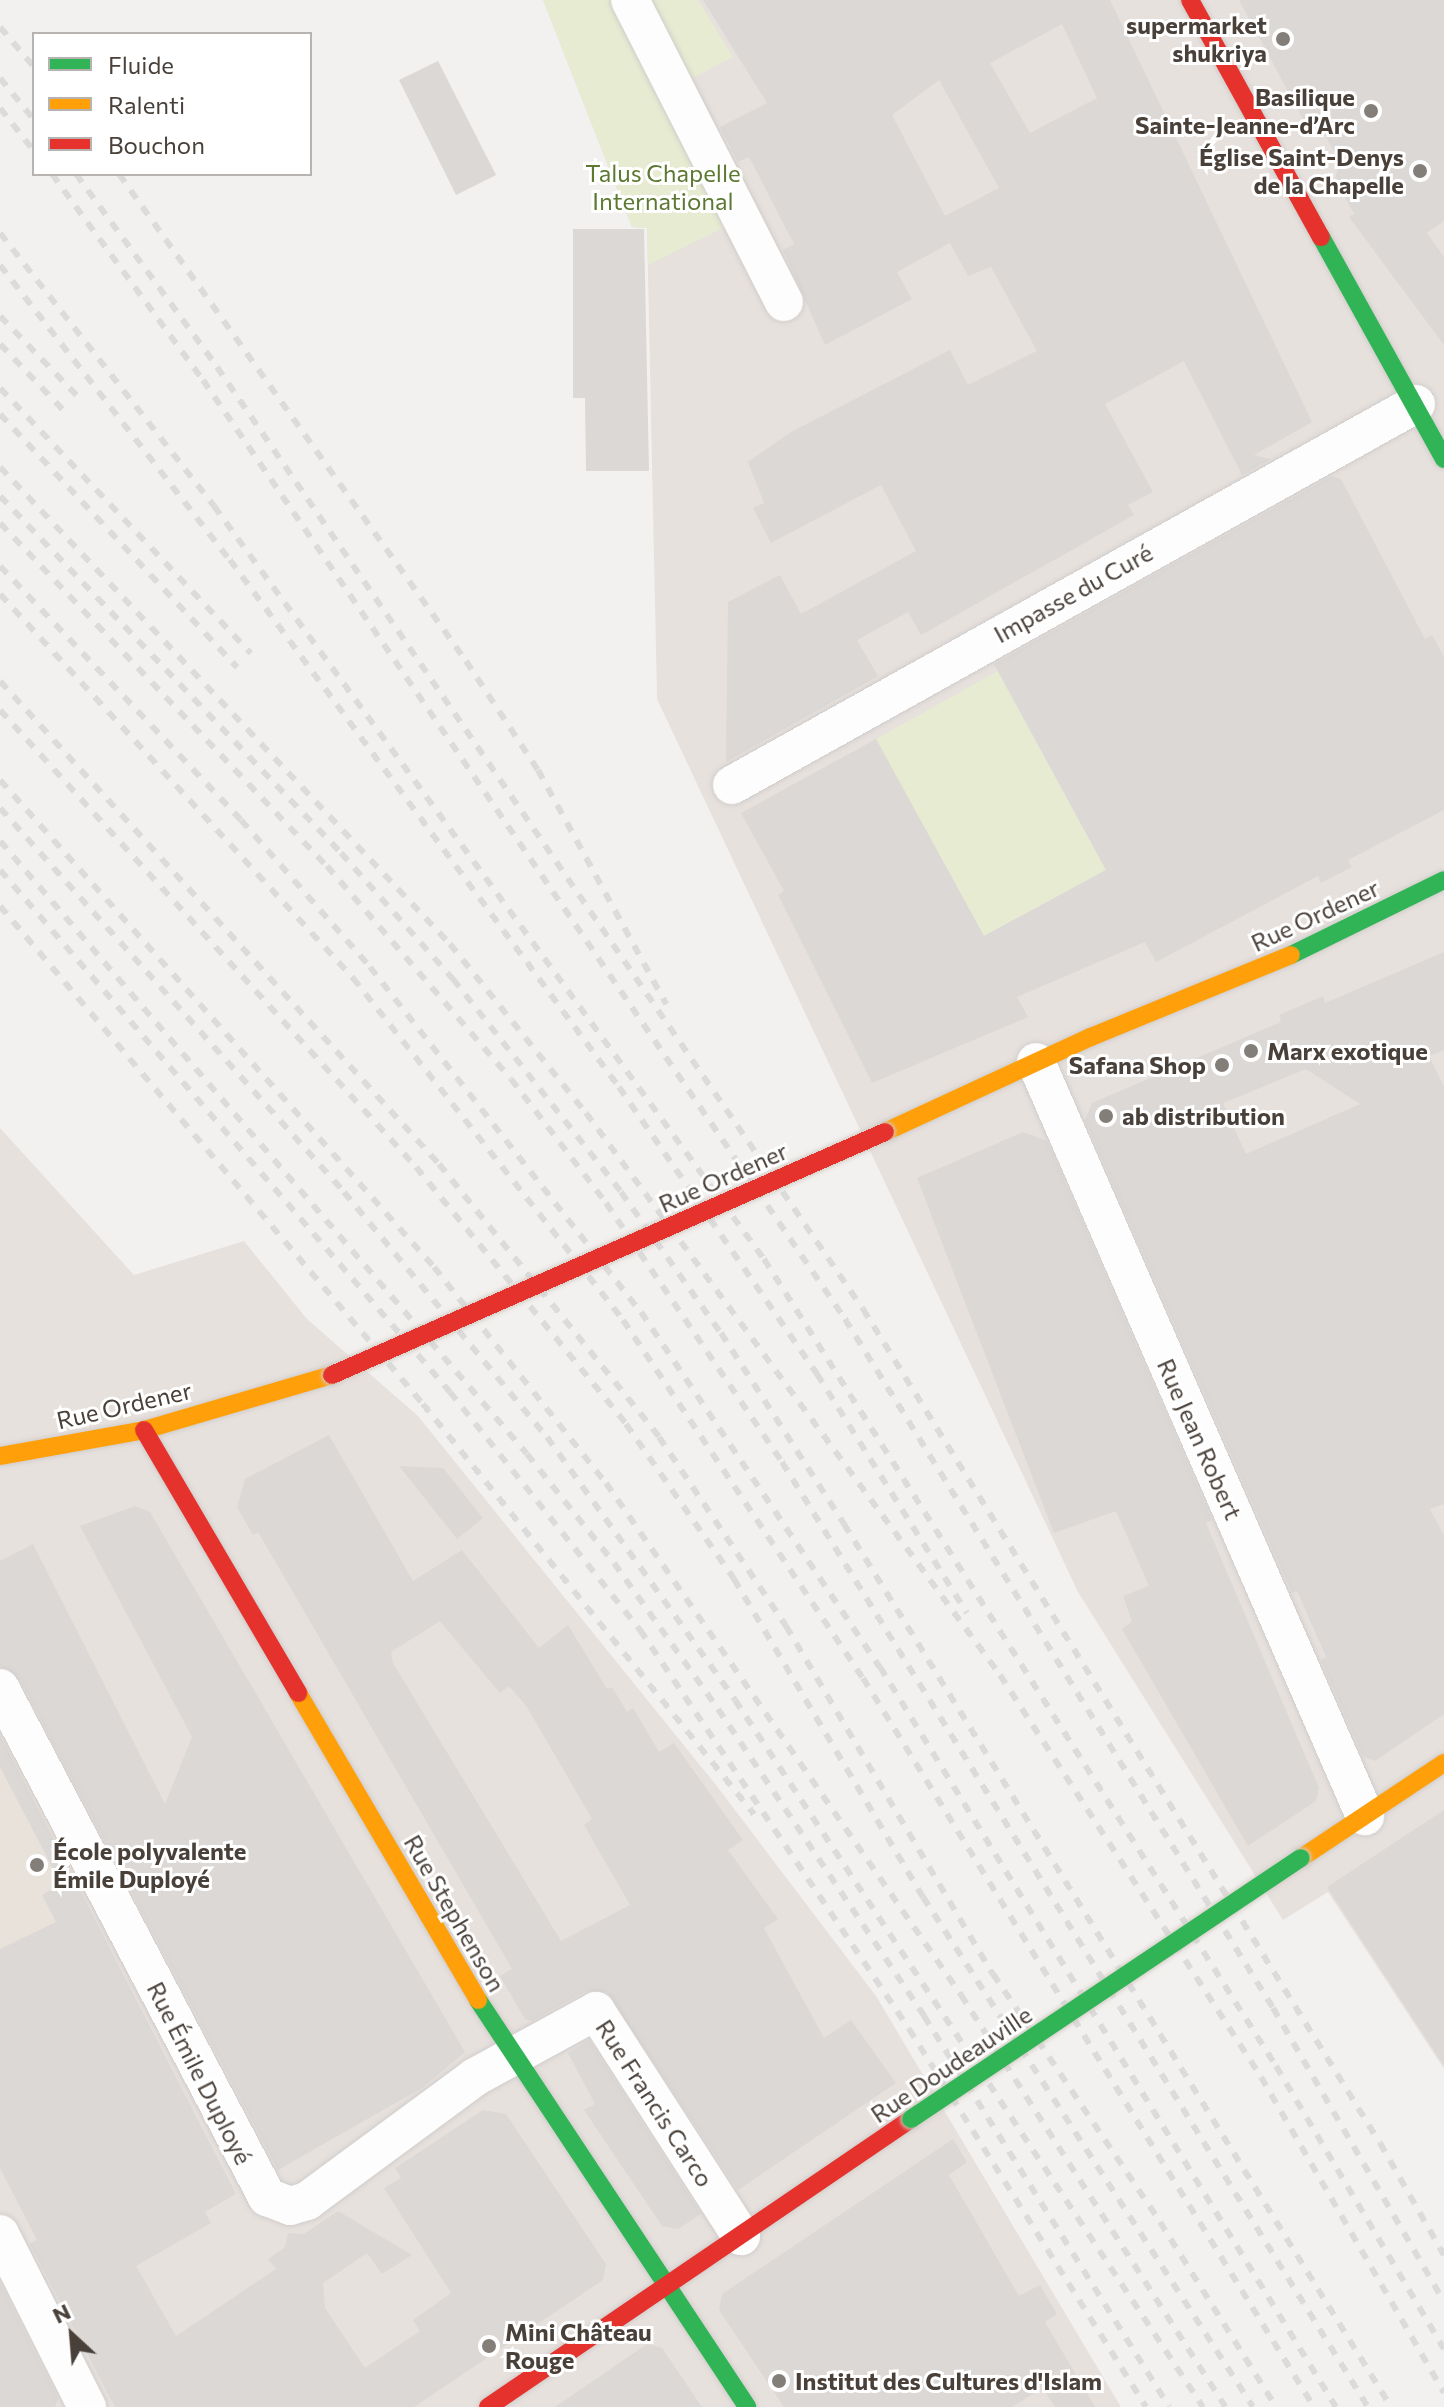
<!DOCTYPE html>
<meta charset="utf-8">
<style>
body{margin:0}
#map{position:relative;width:1444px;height:2407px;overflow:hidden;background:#f3f1ef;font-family:Commissioner,sans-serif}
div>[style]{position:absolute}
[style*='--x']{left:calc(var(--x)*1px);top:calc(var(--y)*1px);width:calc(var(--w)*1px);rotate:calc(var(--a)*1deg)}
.residential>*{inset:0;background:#e7e1dd}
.education>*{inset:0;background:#e9e2db}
.green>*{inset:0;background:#e6ebd1}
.building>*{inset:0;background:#dbd8d6}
.roads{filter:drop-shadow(0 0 2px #d0cdcb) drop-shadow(0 0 2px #d0cdcb)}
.street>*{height:38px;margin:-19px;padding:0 19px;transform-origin:19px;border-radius:19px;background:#fdfdfd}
.fast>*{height:18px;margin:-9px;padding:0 9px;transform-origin:9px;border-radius:9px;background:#30b455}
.slow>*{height:18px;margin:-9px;padding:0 9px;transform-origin:9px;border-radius:9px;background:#ff9f0a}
.jam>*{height:18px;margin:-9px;padding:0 9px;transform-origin:9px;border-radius:9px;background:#e5322d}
.rail>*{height:6px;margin-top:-3px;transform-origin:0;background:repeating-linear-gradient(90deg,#dbdbdb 0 10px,transparent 0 20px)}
.bridges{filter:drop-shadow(0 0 2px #d3cdc7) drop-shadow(0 0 2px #d3cdc7)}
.fast-bridge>*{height:18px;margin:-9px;padding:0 9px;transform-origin:9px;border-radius:9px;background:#30b455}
.jam-bridge>*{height:18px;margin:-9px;padding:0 9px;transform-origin:9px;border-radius:9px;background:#e5322d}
.dots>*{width:22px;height:22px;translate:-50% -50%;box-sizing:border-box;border:4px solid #fff;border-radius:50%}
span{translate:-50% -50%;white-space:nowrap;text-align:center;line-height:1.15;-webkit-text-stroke:6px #fff;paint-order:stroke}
.poi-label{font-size:24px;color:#49403a;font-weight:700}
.right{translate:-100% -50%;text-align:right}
.left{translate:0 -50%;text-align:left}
.park-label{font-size:24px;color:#5c7831}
.street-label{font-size:24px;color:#49403a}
.legend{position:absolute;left:32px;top:32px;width:280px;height:144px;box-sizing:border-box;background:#fff;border:2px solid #b6b3b0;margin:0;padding:10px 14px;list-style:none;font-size:24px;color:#49403a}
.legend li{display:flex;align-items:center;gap:16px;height:40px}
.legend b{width:40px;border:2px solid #b6b3b0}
.north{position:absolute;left:32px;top:2295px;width:80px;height:80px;-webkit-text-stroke:6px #fff;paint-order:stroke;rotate:334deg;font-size:22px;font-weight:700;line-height:32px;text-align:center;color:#49403a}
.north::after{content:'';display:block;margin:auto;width:28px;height:36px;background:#49403a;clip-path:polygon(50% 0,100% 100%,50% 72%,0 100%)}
</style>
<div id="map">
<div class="residential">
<i style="clip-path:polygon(543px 0,1444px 0,1444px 2069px,1328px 1892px,1283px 1920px,1078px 1592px,657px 699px,647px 228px,632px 227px)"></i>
<i style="clip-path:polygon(0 1128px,134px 1275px,244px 1241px,307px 1319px,418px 1416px,716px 1785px,876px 1996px,1121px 2407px,0 2407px)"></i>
</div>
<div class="education">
<i style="clip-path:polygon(0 1721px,80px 1876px,42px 1895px,83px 1975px,0 2016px)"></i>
</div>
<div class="green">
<i style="clip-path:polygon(543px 0,616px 0,731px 224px,648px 265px,647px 228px,632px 227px)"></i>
<i style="clip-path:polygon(651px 0,698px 0,733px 57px,683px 83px)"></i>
<i style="clip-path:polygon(998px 671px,1106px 870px,984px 936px,876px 739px)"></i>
</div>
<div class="building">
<i style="clip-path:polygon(evenodd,703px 0,1110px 0,1312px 422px,1254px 455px,1271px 459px,1242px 475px,1184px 361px,1105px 404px,1153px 492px,1128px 505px,1134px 515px,921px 635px,908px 612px,857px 640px,878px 676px,726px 762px,728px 602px,780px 575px,801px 614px,916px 551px,881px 485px,771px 543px,753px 508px,764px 503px,748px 462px,791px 432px,950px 350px,968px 385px,1037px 351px,991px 267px,968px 276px,950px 243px,897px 272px,912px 299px,825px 345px,783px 250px,794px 244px,749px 157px,738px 162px,720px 127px,767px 103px,703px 0,1062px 24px,1097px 98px,1030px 133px,990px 63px,1062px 24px,703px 0,939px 80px,999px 188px,945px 216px,892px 115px,939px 80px)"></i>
<i style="clip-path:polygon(1239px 0,1444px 0,1444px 221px,1427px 233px,1444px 257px,1444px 345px,1349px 217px,1354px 214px,1335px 178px,1340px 163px,1322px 129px,1305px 123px)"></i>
<i style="clip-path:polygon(438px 61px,496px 175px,456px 195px,399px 80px)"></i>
<i style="clip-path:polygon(573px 229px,644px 229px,649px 471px,586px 471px,585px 398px,573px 398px)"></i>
<i style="clip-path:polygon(1332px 476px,1341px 479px,1425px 639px,1432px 635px,1444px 657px,1444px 810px,1348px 860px,1352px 867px,1321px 883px,1318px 876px,1156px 962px,1145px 942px,1017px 997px,1028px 1017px,872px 1083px,778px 895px,784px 891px,741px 813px,876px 739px,984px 936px,1106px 870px,994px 664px)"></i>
<i style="clip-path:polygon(evenodd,1444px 952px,1444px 1050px,1429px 1056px,1444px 1087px,1444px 1504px,1430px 1509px,1444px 1536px,1444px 1714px,1375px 1761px,1363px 1756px,1321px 1660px,1326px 1657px,1312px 1625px,1297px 1591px,1292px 1593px,1085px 1120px,1092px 1103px,1281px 1022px,1279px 1015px,1323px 996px,1325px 1003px,1444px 952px,1306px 1069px,1360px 1104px,1246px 1154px,1223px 1103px,1306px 1069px)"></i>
<i style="clip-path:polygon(1023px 1132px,1047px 1141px,1212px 1520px,1206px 1523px,1319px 1788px,1316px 1801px,1248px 1846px,1122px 1629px,1132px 1622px,1123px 1596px,1149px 1586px,1116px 1511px,1054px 1533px,917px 1178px)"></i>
<i style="clip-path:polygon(evenodd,329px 1435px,413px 1581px,462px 1550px,539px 1648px,568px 1625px,607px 1689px,612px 1687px,627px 1712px,633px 1708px,659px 1752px,674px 1743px,743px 1840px,728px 1850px,778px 1919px,764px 1928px,824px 2038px,851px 2020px,896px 2083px,738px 2190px,607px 1992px,586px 1991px,532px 2021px,525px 2019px,500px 1976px,512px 1969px,258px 1532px,253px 1535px,237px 1507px,245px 1479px,329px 1435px,440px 1621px,500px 1693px,509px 1686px,527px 1707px,592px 1819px,584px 1825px,630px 1905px,561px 1941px,393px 1663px,391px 1652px,440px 1621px)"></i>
<i style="clip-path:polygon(399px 1466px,443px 1468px,483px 1518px,457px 1539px)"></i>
<i style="clip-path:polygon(135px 1506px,150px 1512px,465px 2052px,422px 2088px,278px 2170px,19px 1678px,0 1666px,0 1561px,33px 1544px,165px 1804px,192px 1737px,80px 1526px)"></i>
<i style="clip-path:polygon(0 1735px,236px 2194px,205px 2212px,211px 2223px,136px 2266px,176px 2336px,276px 2269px,268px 2259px,285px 2247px,288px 2233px,304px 2234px,338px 2211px,412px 2255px,382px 2274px,367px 2253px,323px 2283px,325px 2308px,365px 2368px,420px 2331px,413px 2320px,451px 2293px,384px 2188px,401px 2178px,395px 2168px,483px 2110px,506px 2114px,606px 2264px,603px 2280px,414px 2407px,115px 2407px,30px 2244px,37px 2240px,0 2168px,0 1949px,56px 1922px,42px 1895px,61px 1884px,0 1767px)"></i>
<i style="clip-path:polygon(1444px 1810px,1444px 2066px,1327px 1887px)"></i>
<i style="clip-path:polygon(589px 2040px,701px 2214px,678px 2229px,662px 2226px,584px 2110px,595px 2104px,568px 2053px)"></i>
<i style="clip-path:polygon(953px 2139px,967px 2162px,949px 2175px,1019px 2296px,1040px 2285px,1057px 2314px,1045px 2322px,1095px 2407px,1055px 2407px,1043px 2388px,1012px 2407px,784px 2407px,719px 2310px,722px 2294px)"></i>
<i style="clip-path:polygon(0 2283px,58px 2398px,55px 2407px,0 2407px)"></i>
<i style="clip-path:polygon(647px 2344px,662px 2348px,702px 2407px,555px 2407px)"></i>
</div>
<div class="roads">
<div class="street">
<i style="--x:630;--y:0;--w:339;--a:63"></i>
<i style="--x:732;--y:785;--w:783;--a:-29.12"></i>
<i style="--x:1036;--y:1062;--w:823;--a:66.43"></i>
<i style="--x:0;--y:1688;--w:575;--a:62.32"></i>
<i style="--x:267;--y:2197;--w:25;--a:21"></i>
<i style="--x:290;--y:2206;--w:18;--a:-16"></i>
<i style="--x:307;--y:2201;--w:209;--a:-36.4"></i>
<i style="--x:475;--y:2077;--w:138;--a:-28.6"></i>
<i style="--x:596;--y:2011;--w:268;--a:57.2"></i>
<i style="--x:0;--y:2234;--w:194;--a:63.3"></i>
</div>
<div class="fast">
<i style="--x:1321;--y:237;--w:254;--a:61"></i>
<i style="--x:1291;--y:955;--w:170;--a:-26.1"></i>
<i style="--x:478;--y:2000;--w:488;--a:56.5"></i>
</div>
<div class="slow">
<i style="--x:885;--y:1132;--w:227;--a:-24.8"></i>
<i style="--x:1091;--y:1037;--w:216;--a:-22.3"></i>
<i style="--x:0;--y:1456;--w:146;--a:-10.2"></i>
<i style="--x:144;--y:1430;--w:196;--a:-16.3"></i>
<i style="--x:298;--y:1693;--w:356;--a:59.6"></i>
<i style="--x:1301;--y:1858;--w:172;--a:-33.6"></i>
</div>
<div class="jam">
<i style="--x:1190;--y:0;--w:271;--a:61.1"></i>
<i style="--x:144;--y:1430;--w:305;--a:59.6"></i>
<i style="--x:488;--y:2407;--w:512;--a:-34.25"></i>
</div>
</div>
<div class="rail">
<i style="--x:0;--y:27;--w:52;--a:49.6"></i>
<i style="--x:0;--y:78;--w:54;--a:51"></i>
<i style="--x:0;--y:108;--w:55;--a:51.7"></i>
<i style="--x:52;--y:174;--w:255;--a:53.8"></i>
<i style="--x:203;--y:380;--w:1137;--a:55.64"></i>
<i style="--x:845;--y:1319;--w:811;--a:58.15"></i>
<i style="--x:1273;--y:2008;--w:340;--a:59.8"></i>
<i style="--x:76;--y:174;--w:239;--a:53.8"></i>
<i style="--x:217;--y:367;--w:1142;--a:55.56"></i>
<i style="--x:863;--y:1309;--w:981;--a:58.21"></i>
<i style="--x:1380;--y:2143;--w:129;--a:60.3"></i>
<i style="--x:119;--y:174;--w:598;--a:54.53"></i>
<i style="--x:466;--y:661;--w:131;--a:56.6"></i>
<i style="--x:538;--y:770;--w:267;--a:61.3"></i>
<i style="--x:0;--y:233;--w:347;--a:51.9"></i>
<i style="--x:214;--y:506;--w:932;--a:53.86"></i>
<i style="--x:764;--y:1259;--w:956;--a:57.61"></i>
<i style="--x:1276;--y:2066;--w:329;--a:59.3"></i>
<i style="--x:0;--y:265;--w:374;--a:52.1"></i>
<i style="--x:230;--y:560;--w:655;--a:53.57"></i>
<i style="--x:619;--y:1087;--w:349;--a:55.4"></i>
<i style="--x:817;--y:1374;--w:282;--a:57.9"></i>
<i style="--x:0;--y:316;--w:117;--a:46"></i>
<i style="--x:0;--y:344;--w:97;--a:46.3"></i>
<i style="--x:0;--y:388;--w:365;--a:46.6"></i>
<i style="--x:0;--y:414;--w:347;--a:46.9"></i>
<i style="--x:0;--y:467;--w:656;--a:46.67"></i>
<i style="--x:450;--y:944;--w:217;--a:51.2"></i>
<i style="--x:586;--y:1113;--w:698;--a:53.62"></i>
<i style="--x:1000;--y:1675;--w:479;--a:57"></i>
<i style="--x:1261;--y:2077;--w:365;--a:59.9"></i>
<i style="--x:0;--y:496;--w:494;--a:46.3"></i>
<i style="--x:341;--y:853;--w:169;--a:48.4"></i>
<i style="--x:453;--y:979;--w:271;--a:51.7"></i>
<i style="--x:621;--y:1192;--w:173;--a:54.7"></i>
<i style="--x:721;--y:1333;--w:227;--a:57.2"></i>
<i style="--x:844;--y:1524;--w:1039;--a:58.22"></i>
<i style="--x:0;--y:523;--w:474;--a:46.4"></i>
<i style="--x:327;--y:866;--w:281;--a:49.2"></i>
<i style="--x:511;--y:1079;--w:156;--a:52.5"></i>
<i style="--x:606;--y:1203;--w:313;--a:55.8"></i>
<i style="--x:782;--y:1462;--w:1112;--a:58.2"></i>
<i style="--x:0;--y:566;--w:350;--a:46.5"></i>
<i style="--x:241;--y:820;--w:196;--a:48.7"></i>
<i style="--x:370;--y:967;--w:439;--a:51.9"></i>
<i style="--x:641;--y:1312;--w:428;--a:56.1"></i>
<i style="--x:880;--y:1667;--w:869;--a:58.36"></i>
<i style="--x:0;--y:594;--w:522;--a:47.41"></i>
<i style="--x:353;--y:978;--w:436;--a:51.7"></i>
<i style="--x:623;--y:1320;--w:431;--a:56.2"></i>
<i style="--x:863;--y:1678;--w:857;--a:58.26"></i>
<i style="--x:0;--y:681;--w:653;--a:47.73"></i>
<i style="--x:439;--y:1164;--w:351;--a:51.1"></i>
<i style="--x:659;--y:1437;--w:228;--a:56.1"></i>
<i style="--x:786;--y:1626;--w:405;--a:59.3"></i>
<i style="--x:993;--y:1974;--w:299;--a:56"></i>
<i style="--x:1160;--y:2222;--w:218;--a:57.9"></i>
<i style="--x:0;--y:710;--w:618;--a:47.69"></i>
<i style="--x:416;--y:1167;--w:332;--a:50.7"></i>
<i style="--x:626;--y:1424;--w:189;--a:55.1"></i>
<i style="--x:734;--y:1579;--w:370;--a:59.3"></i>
<i style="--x:923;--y:1897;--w:607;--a:57.09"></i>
<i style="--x:0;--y:780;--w:652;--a:48.29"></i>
<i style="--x:434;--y:1267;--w:276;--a:51.5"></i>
<i style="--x:606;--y:1483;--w:623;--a:55.26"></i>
<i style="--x:961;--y:1995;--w:489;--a:57.3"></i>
<i style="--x:0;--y:808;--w:516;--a:48.14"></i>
<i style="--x:344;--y:1192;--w:318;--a:50.4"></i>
<i style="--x:547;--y:1437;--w:323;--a:54.4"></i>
<i style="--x:735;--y:1700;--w:848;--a:56.5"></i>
<i style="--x:0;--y:841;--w:808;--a:49.31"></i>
<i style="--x:527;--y:1454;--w:139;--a:51.4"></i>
<i style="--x:614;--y:1563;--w:179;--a:54.5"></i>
<i style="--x:718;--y:1709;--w:370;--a:56.1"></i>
<i style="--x:924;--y:2016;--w:461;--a:57.9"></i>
<i style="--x:0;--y:870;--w:689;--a:49.24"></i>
<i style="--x:450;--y:1392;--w:305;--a:51.4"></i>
<i style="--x:640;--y:1630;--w:481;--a:56"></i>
<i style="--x:909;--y:2029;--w:446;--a:57.9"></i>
<i style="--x:0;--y:906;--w:653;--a:49.66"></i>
<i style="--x:423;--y:1404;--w:527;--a:51.09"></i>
</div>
<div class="bridges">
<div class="fast-bridge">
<i style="--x:911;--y:2119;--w:469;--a:-33.8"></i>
</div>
<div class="jam-bridge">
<i style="--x:332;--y:1375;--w:604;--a:-23.72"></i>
</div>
</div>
<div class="dots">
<i style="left:1283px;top:39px;background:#847e79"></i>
<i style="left:1371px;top:111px;background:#847e79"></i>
<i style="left:1420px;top:171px;background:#847e79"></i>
<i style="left:1251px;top:1051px;background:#847e79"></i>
<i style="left:1222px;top:1065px;background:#847e79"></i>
<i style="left:1106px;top:1116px;background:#847e79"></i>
<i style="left:37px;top:1865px;background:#847e79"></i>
<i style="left:489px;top:2346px;background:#847e79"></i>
<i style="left:779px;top:2381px;background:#847e79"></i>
</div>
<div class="poi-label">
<span class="right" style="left:1267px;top:39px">supermarket<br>shukriya</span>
<span class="right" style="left:1355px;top:111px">Basilique<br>Sainte-Jeanne-d’Arc</span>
<span class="right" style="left:1404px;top:171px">Église Saint-Denys<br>de la Chapelle</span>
<span class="left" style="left:1267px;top:1051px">Marx exotique</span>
<span class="right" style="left:1206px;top:1065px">Safana Shop</span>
<span class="left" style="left:1122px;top:1116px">ab distribution</span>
<span class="left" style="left:53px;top:1865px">École polyvalente<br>Émile Duployé</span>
<span class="left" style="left:505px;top:2346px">Mini Château<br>Rouge</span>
<span class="left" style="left:795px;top:2381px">Institut des Cultures d'Islam</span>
</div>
<div class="park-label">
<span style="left:663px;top:187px">Talus Chapelle<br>International</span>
</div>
<div class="street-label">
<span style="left:1073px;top:593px;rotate:-29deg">Impasse du Curé</span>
<span style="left:1315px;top:915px;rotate:-25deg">Rue Ordener</span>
<span style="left:723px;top:1177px;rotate:-24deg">Rue Ordener</span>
<span style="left:124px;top:1405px;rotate:-13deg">Rue Ordener</span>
<span style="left:1200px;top:1439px;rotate:66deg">Rue Jean Robert</span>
<span style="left:455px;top:1913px;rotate:60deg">Rue Stephenson</span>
<span style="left:951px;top:2064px;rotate:-34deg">Rue Doudeauville</span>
<span style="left:200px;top:2073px;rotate:63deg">Rue Émile Duployé</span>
<span style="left:655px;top:2103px;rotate:57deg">Rue Francis Carco</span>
</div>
<ul class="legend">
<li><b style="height:10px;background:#30b455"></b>Fluide</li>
<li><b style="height:10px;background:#ff9f0a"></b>Ralenti</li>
<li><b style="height:10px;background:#e5322d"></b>Bouchon</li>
</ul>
<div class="north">N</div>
</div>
